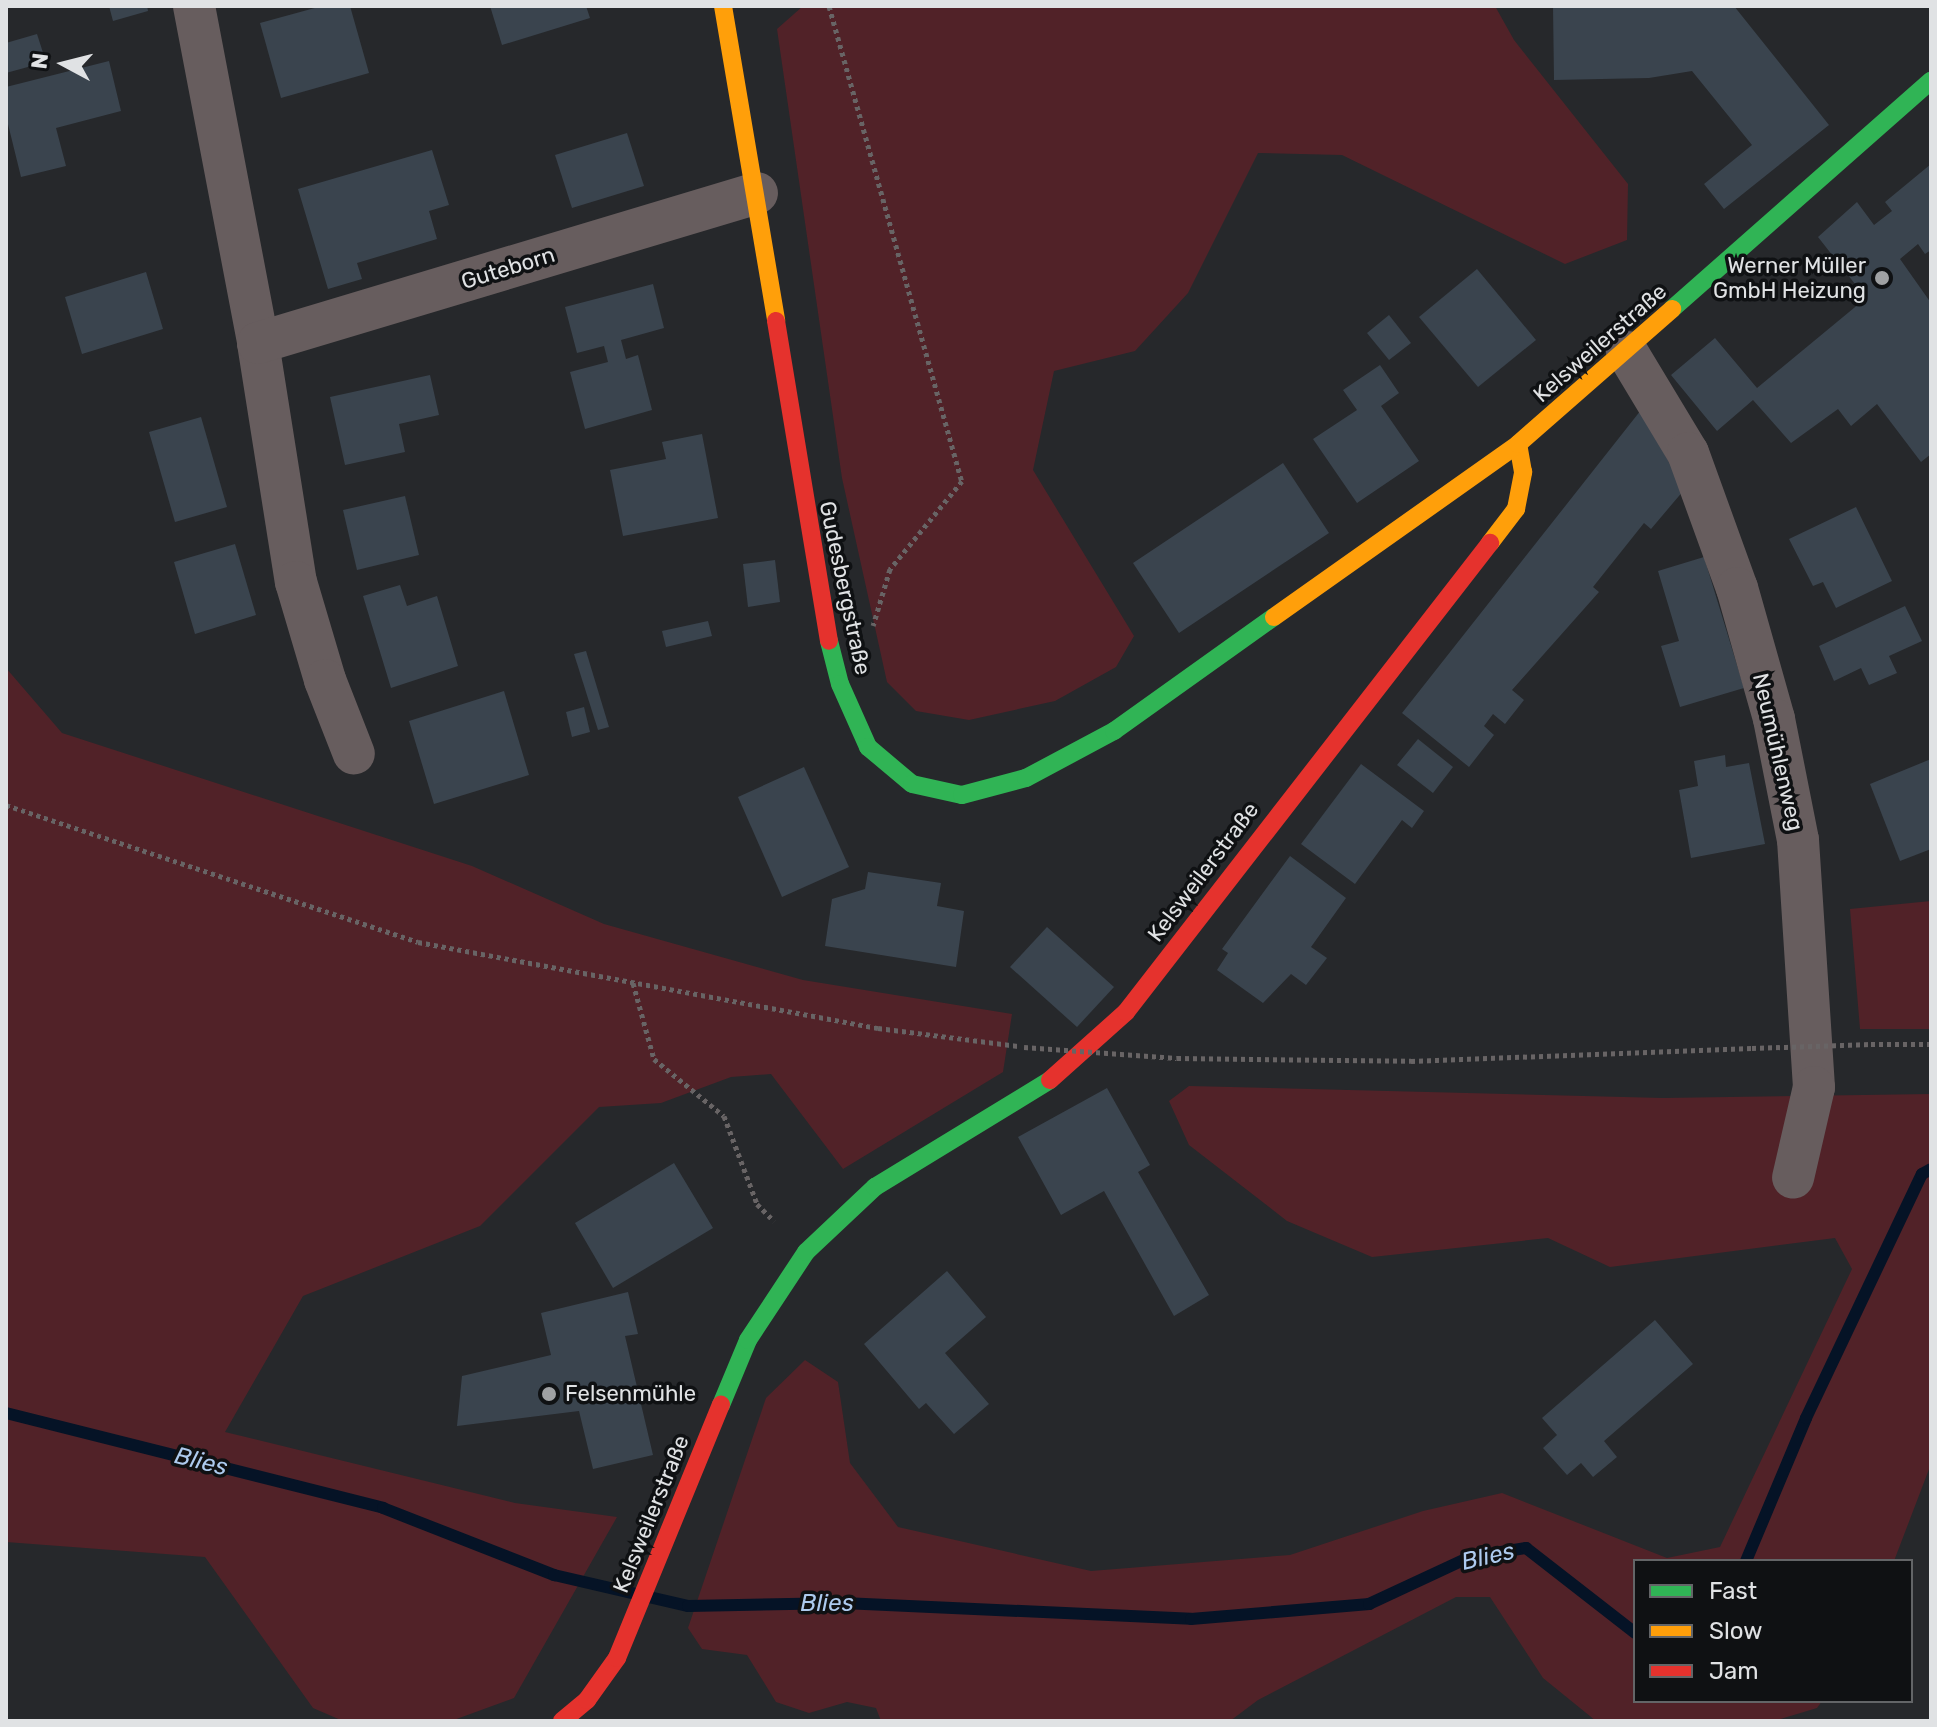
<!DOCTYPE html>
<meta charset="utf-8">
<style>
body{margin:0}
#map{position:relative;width:1937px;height:1727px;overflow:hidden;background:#26282b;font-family:Rubik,sans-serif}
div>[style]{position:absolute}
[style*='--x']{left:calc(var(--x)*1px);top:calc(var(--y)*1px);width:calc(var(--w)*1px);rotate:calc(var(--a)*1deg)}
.green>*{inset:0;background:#512228}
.stream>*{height:12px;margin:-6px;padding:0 6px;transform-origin:6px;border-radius:6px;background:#051326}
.building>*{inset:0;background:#3a444e}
.path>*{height:5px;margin-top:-2.5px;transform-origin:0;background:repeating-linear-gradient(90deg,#686465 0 4px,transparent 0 8px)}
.street>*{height:42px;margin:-21px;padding:0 21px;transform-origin:21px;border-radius:21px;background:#675d5e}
.fast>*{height:18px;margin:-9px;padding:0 9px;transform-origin:9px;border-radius:9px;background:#30b455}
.slow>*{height:18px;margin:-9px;padding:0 9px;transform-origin:9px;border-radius:9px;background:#ff9f0a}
.jam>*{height:18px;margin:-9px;padding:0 9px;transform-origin:9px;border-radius:9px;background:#e5322d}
.path-bridge>*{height:5px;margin-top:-2.5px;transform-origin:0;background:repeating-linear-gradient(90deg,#686465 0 4px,transparent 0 8px)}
.dots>*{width:22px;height:22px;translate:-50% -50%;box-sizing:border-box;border:4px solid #0f1113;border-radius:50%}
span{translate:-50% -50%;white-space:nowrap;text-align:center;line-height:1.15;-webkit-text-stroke:7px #0f1113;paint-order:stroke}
.poi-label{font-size:22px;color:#e0e2e4}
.right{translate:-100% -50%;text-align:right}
.left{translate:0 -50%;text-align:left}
.street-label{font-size:22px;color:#e0e2e4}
.water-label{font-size:24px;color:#adcaee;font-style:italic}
.frame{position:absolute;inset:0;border:8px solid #e0e2e4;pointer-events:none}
.legend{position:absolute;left:1633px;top:1559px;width:280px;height:144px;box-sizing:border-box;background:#0f1113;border:2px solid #636567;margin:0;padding:10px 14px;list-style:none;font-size:24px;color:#e0e2e4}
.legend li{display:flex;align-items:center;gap:16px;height:40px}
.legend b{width:40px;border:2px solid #636567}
.north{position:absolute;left:24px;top:24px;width:80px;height:80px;-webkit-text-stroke:6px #0f1113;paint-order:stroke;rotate:277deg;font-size:22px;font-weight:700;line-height:32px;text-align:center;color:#e0e2e4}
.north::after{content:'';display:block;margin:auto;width:28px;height:36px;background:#e0e2e4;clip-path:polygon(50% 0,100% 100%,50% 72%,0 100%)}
</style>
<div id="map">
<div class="green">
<i style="clip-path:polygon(803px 6px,1495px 6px,1514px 40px,1628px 184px,1627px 240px,1565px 264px,1342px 155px,1258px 153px,1188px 293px,1135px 351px,1054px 371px,1033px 470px,1134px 636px,1116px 667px,1055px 701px,969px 720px,916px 711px,887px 682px,842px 478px,777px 29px)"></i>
<i style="clip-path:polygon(6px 668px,62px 733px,472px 866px,604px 924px,803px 980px,1012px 1014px,1003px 1072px,843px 1169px,771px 1074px,731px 1077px,661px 1103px,599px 1107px,480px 1226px,303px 1296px,225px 1432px,515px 1503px,617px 1517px,514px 1698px,451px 1721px,343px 1721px,313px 1708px,205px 1557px,6px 1542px)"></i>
<i style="clip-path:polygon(1931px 901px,1931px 1029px,1860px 1029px,1850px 909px)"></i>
<i style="clip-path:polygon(1189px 1086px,1663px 1098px,1931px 1094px,1931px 1464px,1894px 1561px,1635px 1561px,1635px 1701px,1822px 1701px,1817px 1708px,1774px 1721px,1596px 1721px,1543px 1678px,1490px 1597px,1456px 1597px,1258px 1700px,1230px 1721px,881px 1721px,876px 1708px,847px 1702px,809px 1713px,776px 1702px,747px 1655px,702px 1649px,688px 1628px,766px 1398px,805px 1360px,838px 1382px,850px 1463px,898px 1527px,1091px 1571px,1290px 1555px,1423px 1511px,1502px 1493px,1667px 1558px,1720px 1547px,1852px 1269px,1835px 1238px,1610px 1267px,1548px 1238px,1372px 1257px,1287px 1221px,1189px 1145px,1169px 1101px)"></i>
</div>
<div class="stream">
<i style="--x:6;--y:1413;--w:389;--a:14.1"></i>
<i style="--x:383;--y:1508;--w:184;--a:21.4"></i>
<i style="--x:554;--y:1575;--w:138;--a:13"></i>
<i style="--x:688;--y:1606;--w:155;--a:-1.1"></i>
<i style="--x:843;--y:1603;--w:348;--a:2.6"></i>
<i style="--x:1191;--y:1619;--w:179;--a:-4.8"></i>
<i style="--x:1369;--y:1604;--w:111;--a:-25"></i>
<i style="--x:1470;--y:1557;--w:57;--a:-9.1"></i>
<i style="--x:1526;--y:1548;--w:138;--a:37.9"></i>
<i style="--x:1746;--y:1561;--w:155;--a:-67.2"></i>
<i style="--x:1806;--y:1418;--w:270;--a:-64.6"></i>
<i style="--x:1922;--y:1174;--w:10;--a:-29"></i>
</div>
<div class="building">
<i style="clip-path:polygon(109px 6px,147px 6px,148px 11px,113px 21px)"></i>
<i style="clip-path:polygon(322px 6px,350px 6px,369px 73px,281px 98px,260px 23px)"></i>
<i style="clip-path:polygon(490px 6px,586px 6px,590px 18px,502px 45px)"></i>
<i style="clip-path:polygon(1553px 6px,1734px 6px,1829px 125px,1724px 209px,1704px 184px,1752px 145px,1692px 71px,1649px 78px,1554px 80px)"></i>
<i style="clip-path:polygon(37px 34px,46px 62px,6px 73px,6px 43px)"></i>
<i style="clip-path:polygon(109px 61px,121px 111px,56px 128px,66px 166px,21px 177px,6px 116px,6px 87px)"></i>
<i style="clip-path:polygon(627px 133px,644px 186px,572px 208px,555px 155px)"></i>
<i style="clip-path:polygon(432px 150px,449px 205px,429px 211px,437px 239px,357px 263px,362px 279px,328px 289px,298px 189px)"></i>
<i style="clip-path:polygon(1931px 164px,1931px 250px,1925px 254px,1918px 244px,1900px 259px,1931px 303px,1931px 454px,1921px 462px,1877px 404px,1851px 426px,1838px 409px,1791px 443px,1753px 400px,1717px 431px,1671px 375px,1715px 338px,1757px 388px,1866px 298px,1818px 237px,1857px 202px,1874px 225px,1892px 211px,1885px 202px)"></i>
<i style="clip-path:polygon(1477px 269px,1536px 340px,1478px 387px,1419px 317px)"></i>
<i style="clip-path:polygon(146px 272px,163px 329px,82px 354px,65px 297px)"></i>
<i style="clip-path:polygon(653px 284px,664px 328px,621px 340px,626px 359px,638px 355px,652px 410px,585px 429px,570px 372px,608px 362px,604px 346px,577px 353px,565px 307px)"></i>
<i style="clip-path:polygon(1389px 315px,1411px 343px,1389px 360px,1367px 333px)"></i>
<i style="clip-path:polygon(1380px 365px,1399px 393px,1381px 406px,1419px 461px,1357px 503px,1313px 439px,1357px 410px,1343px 390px)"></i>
<i style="clip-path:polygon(430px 375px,439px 415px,399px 424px,405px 452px,345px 465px,330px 397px)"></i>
<i style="clip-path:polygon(1641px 410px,1684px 490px,1651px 529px,1644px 523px,1593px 587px,1599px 592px,1512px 690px,1524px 700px,1505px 724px,1493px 714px,1484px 726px,1494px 735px,1469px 767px,1402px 713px)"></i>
<i style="clip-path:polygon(201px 417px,227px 507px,175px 522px,149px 432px)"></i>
<i style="clip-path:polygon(702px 434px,718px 518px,623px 536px,610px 470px,666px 459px,662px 442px)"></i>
<i style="clip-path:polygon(1283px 463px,1329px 533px,1179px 633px,1133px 563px)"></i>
<i style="clip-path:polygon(405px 496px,419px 555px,357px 570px,343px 510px)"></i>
<i style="clip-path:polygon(1856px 507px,1892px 581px,1836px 608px,1823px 582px,1813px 586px,1789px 539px)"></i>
<i style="clip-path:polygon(235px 544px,256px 615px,195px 634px,174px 562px)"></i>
<i style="clip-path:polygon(1704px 557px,1744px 688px,1680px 707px,1661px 646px,1679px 641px,1658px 571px)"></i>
<i style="clip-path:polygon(775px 560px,780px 602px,748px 607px,743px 564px)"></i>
<i style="clip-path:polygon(400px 585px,407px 606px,437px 596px,458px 666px,391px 688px,363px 596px)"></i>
<i style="clip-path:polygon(1905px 606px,1922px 641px,1889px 656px,1897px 673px,1869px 685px,1861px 668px,1834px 681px,1819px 646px)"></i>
<i style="clip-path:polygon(708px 621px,712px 636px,666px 647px,662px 631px)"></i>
<i style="clip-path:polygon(586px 651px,609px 727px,598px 730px,574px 654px)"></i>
<i style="clip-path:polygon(504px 691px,529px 775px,434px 804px,409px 721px)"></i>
<i style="clip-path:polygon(584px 707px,590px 732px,572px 737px,566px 712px)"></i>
<i style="clip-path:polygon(1418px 739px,1453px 767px,1433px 793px,1397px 765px)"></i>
<i style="clip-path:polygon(1725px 755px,1726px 767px,1749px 763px,1765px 844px,1691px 858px,1679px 790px,1698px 786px,1694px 761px)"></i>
<i style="clip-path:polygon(1931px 759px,1931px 849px,1900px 861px,1870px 784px)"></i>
<i style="clip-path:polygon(1361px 764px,1424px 811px,1412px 828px,1402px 820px,1355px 884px,1301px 844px)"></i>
<i style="clip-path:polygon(804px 767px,849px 867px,782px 897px,738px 797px)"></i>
<i style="clip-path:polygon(1290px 856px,1346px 898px,1311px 947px,1327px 958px,1306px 985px,1291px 974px,1263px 1003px,1217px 970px,1228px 953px,1222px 949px)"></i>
<i style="clip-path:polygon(868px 872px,941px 883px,937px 906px,964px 911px,956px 967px,825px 946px,832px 899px,865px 889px)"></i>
<i style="clip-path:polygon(1047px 927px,1114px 987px,1077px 1027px,1010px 967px)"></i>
<i style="clip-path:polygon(1107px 1088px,1150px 1165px,1138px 1172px,1209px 1295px,1174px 1316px,1104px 1191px,1061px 1215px,1018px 1137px)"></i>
<i style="clip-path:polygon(674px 1163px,713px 1228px,613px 1288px,575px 1223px)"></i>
<i style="clip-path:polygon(947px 1271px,986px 1317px,945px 1353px,989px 1404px,954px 1434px,926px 1403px,919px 1409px,864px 1344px)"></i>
<i style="clip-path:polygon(628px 1292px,638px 1334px,625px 1336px,653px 1455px,593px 1469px,579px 1411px,457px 1426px,462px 1376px,551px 1355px,541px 1313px)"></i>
<i style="clip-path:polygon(1655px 1320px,1693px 1364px,1604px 1441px,1617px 1457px,1593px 1477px,1581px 1463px,1567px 1475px,1543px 1448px,1557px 1435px,1542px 1418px)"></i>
</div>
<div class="path">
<i style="--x:829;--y:6;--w:493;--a:74.4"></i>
<i style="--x:962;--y:481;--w:114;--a:129.3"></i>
<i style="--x:890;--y:569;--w:59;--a:106.6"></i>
<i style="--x:6;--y:805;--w:434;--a:18.4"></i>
<i style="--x:418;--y:942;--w:468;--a:10.6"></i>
<i style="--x:878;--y:1028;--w:142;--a:7.3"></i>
<i style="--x:633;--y:983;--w:79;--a:74.6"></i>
<i style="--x:654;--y:1059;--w:90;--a:39.2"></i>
<i style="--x:724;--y:1116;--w:94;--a:69.4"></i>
<i style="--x:757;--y:1204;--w:24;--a:45"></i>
<i style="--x:1871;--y:1044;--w:60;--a:0"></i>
<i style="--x:1177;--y:1058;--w:234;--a:0.7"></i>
<i style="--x:1411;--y:1061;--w:341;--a:-2.2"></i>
</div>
<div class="street">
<i style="--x:194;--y:6;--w:343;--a:79.2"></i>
<i style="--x:258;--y:343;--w:242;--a:81"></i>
<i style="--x:296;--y:582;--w:102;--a:73.5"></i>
<i style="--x:325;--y:680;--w:79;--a:68.6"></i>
<i style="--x:258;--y:343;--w:521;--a:-16.73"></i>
<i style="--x:1627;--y:352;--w:118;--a:58.9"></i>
<i style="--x:1688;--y:453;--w:144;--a:70.1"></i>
<i style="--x:1737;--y:588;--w:136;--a:74.2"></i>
<i style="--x:1774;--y:719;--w:123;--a:78.8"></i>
<i style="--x:1798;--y:840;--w:248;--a:86.3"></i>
<i style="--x:1814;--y:1087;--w:93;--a:103"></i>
</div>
<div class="fast">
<i style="--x:1672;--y:309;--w:345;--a:-41.4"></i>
<i style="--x:829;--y:641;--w:44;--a:75.7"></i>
<i style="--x:840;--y:684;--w:69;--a:66"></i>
<i style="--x:868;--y:747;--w:57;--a:40.1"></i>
<i style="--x:912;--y:784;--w:51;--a:12.4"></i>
<i style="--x:962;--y:795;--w:66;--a:-14.9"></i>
<i style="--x:1026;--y:778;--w:100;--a:-28.1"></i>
<i style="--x:1114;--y:731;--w:196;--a:-35.5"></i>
<i style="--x:721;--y:1405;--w:70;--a:-67.4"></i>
<i style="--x:748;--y:1340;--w:105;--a:-56.6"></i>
<i style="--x:806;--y:1252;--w:95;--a:-43.3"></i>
<i style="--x:875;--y:1187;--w:205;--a:-31.4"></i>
</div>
<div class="slow">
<i style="--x:723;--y:6;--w:319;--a:80.4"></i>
<i style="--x:1490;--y:543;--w:43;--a:-52.6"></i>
<i style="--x:1516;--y:509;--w:38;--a:-79"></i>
<i style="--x:1523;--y:472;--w:28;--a:-100"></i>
<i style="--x:1274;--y:617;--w:299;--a:-35.3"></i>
<i style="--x:1518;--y:444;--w:205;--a:-41.2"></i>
</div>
<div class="jam">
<i style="--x:776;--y:321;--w:324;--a:80.6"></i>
<i style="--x:1050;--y:1080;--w:102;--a:-41.8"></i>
<i style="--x:1126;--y:1012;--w:594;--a:-52.18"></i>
<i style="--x:562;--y:1721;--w:33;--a:-40"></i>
<i style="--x:587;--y:1700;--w:52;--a:-54.5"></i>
<i style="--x:617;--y:1658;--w:274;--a:-67.7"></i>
</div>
<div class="path-bridge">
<i style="--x:1024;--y:1047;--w:153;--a:4.1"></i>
<i style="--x:1752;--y:1048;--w:119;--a:-1.9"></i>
</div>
<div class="dots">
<i style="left:1882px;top:278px;background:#9fa1a3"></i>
<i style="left:549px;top:1394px;background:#9fa1a3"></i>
</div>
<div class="poi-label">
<span class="right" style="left:1866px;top:278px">Werner Müller<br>GmbH Heizung</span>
<span class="left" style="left:565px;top:1394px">Felsenmühle</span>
</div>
<div class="street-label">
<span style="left:508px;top:268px;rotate:-17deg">Guteborn</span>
<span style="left:1600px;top:343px;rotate:-41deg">Kelsweilerstraße</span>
<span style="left:845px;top:588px;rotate:78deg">Gudesbergstraße</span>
<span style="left:1778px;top:752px;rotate:77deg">Neumühlenweg</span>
<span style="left:1203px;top:872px;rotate:-53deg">Kelsweilerstraße</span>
<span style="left:651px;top:1514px;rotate:-68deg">Kelsweilerstraße</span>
</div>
<div class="water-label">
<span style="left:201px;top:1462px;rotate:14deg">Blies</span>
<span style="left:1488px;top:1557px;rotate:-13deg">Blies</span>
<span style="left:827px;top:1604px">Blies</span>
</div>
<div class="frame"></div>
<ul class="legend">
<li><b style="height:10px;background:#30b455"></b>Fast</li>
<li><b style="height:10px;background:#ff9f0a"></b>Slow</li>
<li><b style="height:10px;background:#e5322d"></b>Jam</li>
</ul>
<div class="north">N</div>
</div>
